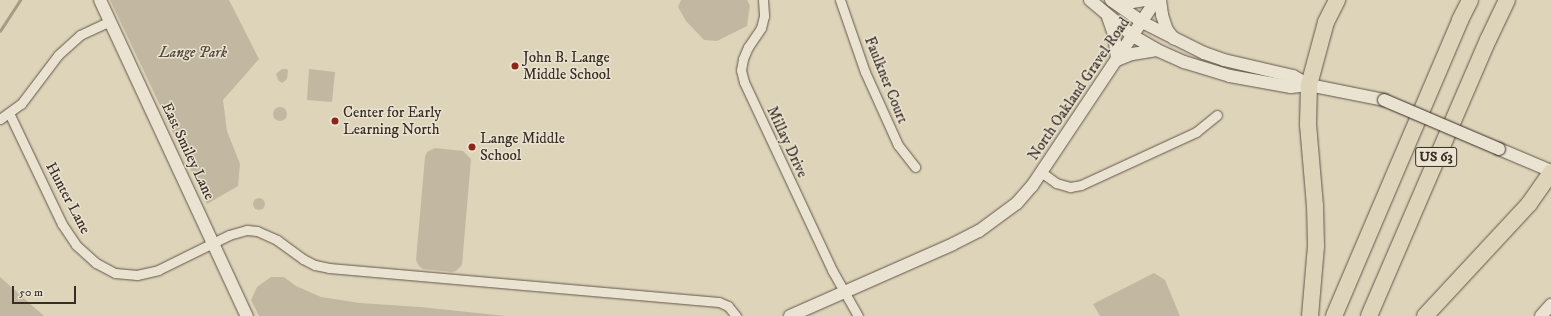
<!DOCTYPE html>
<style>
body{margin:0}
#map{position:relative;width:1551px;height:316px;overflow:hidden;background:#ded4ba;font-family:"IM FELL DW Pica",serif}
div>[style]{position:absolute}
[style*='--x']{left:calc(var(--x)*1px);top:calc(var(--y)*1px);width:calc(var(--w)*1px);rotate:calc(var(--a)*1deg)}
.green>*{inset:0;background:#c2b7a0}
.round{border-radius:50%}
.stream>*{height:2.5px;margin:-1.25px;padding:0 1.25px;transform-origin:1.25px;border-radius:1.25px;background:#a69b87}
.roads{filter:drop-shadow(0 0 1px #625649) drop-shadow(0 0 1px #625649)}
.street>*{height:9px;margin:-4.5px;padding:0 4.5px;transform-origin:4.5px;border-radius:4.5px;background:#eae3d2}
.secondary>*{height:12px;margin:-6px;padding:0 6px;transform-origin:6px;border-radius:6px;background:#eae3d2}
.highway>*{height:16px;margin:-8px;padding:0 8px;transform-origin:8px;border-radius:8px;background:#ded4ba}
.bridges{filter:drop-shadow(0 0 1px #382c23) drop-shadow(0 0 1px #382c23)}
.secondary-bridge>*{height:12px;margin:-6px;padding:0 6px;transform-origin:6px;border-radius:6px;background:#eae3d2}
.dots>*{width:11px;height:11px;translate:-50% -50%;box-sizing:border-box;border:2px solid #eae3d2;border-radius:50%}
span{translate:-50% -50%;white-space:nowrap;text-align:center;line-height:1.15;-webkit-text-stroke:3px #eae3d2;paint-order:stroke}
.shield-label span{padding:1px 3px;background:#eae3d2;border:1px solid;border-radius:3px;-webkit-text-stroke-width:0}
.shield-label{font-size:14px;color:#382c23;font-weight:700}
.park-label{font-size:15px;color:#54483c;font-style:italic}
.poi-label{font-size:15px;color:#382c23}
.left{translate:0 -50%;text-align:left}
.street-label{font-size:15px;color:#382c23}
.scale{position:absolute;left:12px;top:286px;width:64px;height:18px;box-sizing:border-box;border:2px solid #382c23;border-top:0;padding-left:5px;font-size:12px;line-height:14px;white-space:nowrap;color:#382c23;-webkit-text-stroke:3px #eae3d2;paint-order:stroke}
</style>
<div id="map">
<div class="green">
<i style="clip-path:polygon(110px 0,229px 0,259px 59px,223px 100px,227px 131px,240px 164px,238px 186px,207px 204px)"></i>
<i style="clip-path:polygon(681px 0,747px 0,750px 5px,747px 26px,717px 41px,704px 40px,686px 21px,678px 7px)"></i>
<i style="clip-path:polygon(282px 69px,287px 69px,288px 71px,287px 79px,282px 83px,278px 80px,276px 74px)"></i>
<i style="clip-path:polygon(309px 69px,335px 72px,332px 102px,307px 100px)"></i>
<i class="round" style="left:273px;top:107px;width:14px;height:14px"></i>
<i style="clip-path:polygon(435px 148px,463px 151px,471px 159px,462px 265px,456px 271px,452px 272px,423px 269px,419px 266px,416px 260px,425px 157px,427px 152px)"></i>
<i class="round" style="left:253px;top:198px;width:12px;height:12px"></i>
<i style="clip-path:polygon(1154px 273px,1165px 280px,1180px 316px,1100px 316px,1093px 304px)"></i>
<i style="clip-path:polygon(0 277px,44px 316px,0 316px)"></i>
<i style="clip-path:polygon(271px 277px,284px 277px,296px 286px,321px 297px,360px 303px,420px 307px,506px 316px,259px 316px,251px 300px,257px 287px)"></i>
</div>
<div class="stream">
<i style="--x:0;--y:31;--w:37;--a:-57"></i>
</div>
<div class="roads">
<div class="street">
<i style="--x:763;--y:0;--w:16;--a:86"></i>
<i style="--x:764;--y:16;--w:12;--a:104"></i>
<i style="--x:761;--y:28;--w:23;--a:124"></i>
<i style="--x:748;--y:47;--w:13;--a:113"></i>
<i style="--x:743;--y:59;--w:11;--a:100"></i>
<i style="--x:741;--y:70;--w:12;--a:76"></i>
<i style="--x:744;--y:82;--w:208;--a:64.9"></i>
<i style="--x:832;--y:270;--w:53;--a:60.5"></i>
<i style="--x:840;--y:0;--w:76;--a:70.9"></i>
<i style="--x:865;--y:72;--w:80;--a:65.7"></i>
<i style="--x:898;--y:145;--w:28;--a:52"></i>
<i style="--x:9;--y:113;--w:123;--a:64.5"></i>
<i style="--x:62;--y:224;--w:25;--a:56"></i>
<i style="--x:76;--y:245;--w:27;--a:42"></i>
<i style="--x:96;--y:263;--w:21;--a:28"></i>
<i style="--x:115;--y:273;--w:22;--a:5"></i>
<i style="--x:137;--y:275;--w:22;--a:-13"></i>
<i style="--x:158;--y:270;--w:79;--a:-26.2"></i>
<i style="--x:229;--y:235;--w:19;--a:-16"></i>
<i style="--x:247;--y:230;--w:10;--a:6"></i>
<i style="--x:257;--y:231;--w:22;--a:24"></i>
<i style="--x:277;--y:240;--w:32;--a:36"></i>
<i style="--x:303;--y:259;--w:13;--a:27"></i>
<i style="--x:315;--y:265;--w:14;--a:12"></i>
<i style="--x:329;--y:268;--w:391;--a:5"></i>
<i style="--x:719;--y:302;--w:10;--a:24"></i>
<i style="--x:728;--y:306;--w:13;--a:51"></i>
<i style="--x:0;--y:119;--w:26;--a:-36"></i>
<i style="--x:21;--y:104;--w:61;--a:-52.9"></i>
<i style="--x:58;--y:55;--w:30;--a:-42"></i>
<i style="--x:80;--y:35;--w:33;--a:-25"></i>
<i style="--x:1041;--y:172;--w:19;--a:36"></i>
<i style="--x:1056;--y:183;--w:15;--a:16"></i>
<i style="--x:1070;--y:187;--w:11;--a:-10"></i>
<i style="--x:1081;--y:185;--w:127;--a:-24.7"></i>
<i style="--x:1196;--y:132;--w:27;--a:-39"></i>
</div>
<div class="secondary">
<i style="--x:100;--y:0;--w:349;--a:65.1"></i>
<i style="--x:1090;--y:0;--w:56;--a:39.9"></i>
<i style="--x:1133;--y:36;--w:28;--a:30"></i>
<i style="--x:1157;--y:50;--w:30;--a:24"></i>
<i style="--x:1184;--y:62;--w:48;--a:16.9"></i>
<i style="--x:1230;--y:76;--w:62;--a:10.2"></i>
<i style="--x:1291;--y:87;--w:18;--a:-6"></i>
<i style="--x:1111;--y:0;--w:38;--a:35"></i>
<i style="--x:1142;--y:22;--w:69;--a:26.6"></i>
<i style="--x:1204;--y:53;--w:21;--a:19"></i>
<i style="--x:1224;--y:60;--w:71;--a:13.1"></i>
<i style="--x:1293;--y:76;--w:18;--a:29"></i>
<i style="--x:1309;--y:85;--w:76;--a:11.3"></i>
<i style="--x:1160;--y:0;--w:15;--a:82"></i>
<i style="--x:1162;--y:15;--w:16;--a:72"></i>
<i style="--x:1167;--y:30;--w:11;--a:52"></i>
<i style="--x:1113;--y:1;--w:19;--a:3"></i>
<i style="--x:1132;--y:2;--w:13;--a:-9"></i>
<i style="--x:1108;--y:17;--w:18;--a:71"></i>
<i style="--x:1114;--y:34;--w:26;--a:83"></i>
<i style="--x:1117;--y:60;--w:16;--a:-22"></i>
<i style="--x:1132;--y:54;--w:25;--a:-9"></i>
<i style="--x:1499;--y:149;--w:56;--a:22.9"></i>
<i style="--x:790;--y:316;--w:178;--a:-23.8"></i>
<i style="--x:953;--y:244;--w:29;--a:-27"></i>
<i style="--x:979;--y:231;--w:47;--a:-36.4"></i>
<i style="--x:1017;--y:203;--w:23;--a:-49"></i>
<i style="--x:1032;--y:186;--w:224;--a:-56.3"></i>
<i style="--x:1541;--y:316;--w:15;--a:-48"></i>
</div>
<div class="highway">
<i style="--x:1310;--y:316;--w:70;--a:-85.1"></i>
<i style="--x:1316;--y:246;--w:40;--a:-91.4"></i>
<i style="--x:1315;--y:206;--w:81;--a:-94.9"></i>
<i style="--x:1308;--y:125;--w:40;--a:-88.6"></i>
<i style="--x:1309;--y:85;--w:65;--a:-74.9"></i>
<i style="--x:1326;--y:22;--w:25;--a:-63"></i>
<i style="--x:1334;--y:316;--w:322;--a:-66.9"></i>
<i style="--x:1460;--y:20;--w:22;--a:-63"></i>
<i style="--x:1369;--y:316;--w:301;--a:-66.7"></i>
<i style="--x:1488;--y:40;--w:44;--a:-64.6"></i>
<i style="--x:1425;--y:316;--w:153;--a:-47.1"></i>
<i style="--x:1529;--y:204;--w:39;--a:-55"></i>
</div>
</div>
<div class="bridges">
<div class="secondary-bridge">
<i style="--x:1384;--y:100;--w:125;--a:23.1"></i>
</div>
</div>
<div class="dots">
<i style="left:515px;top:66px;background:#8f2418"></i>
<i style="left:335px;top:121px;background:#8f2418"></i>
<i style="left:472px;top:147px;background:#8f2418"></i>
</div>
<div class="shield-label">
<span style="left:1436px;top:157px">US 63</span>
</div>
<div class="park-label">
<span style="left:193px;top:53px">Lange Park</span>
</div>
<div class="poi-label">
<span class="left" style="left:523px;top:66px">John B. Lange<br>Middle School</span>
<span class="left" style="left:343px;top:121px">Center for Early<br>Learning North</span>
<span class="left" style="left:480px;top:147px">Lange Middle<br>School</span>
</div>
<div class="street-label">
<span style="left:886px;top:80px;rotate:68deg">Faulkner Court</span>
<span style="left:1079px;top:89px;rotate:-56deg">North Oakland Gravel Road</span>
<span style="left:787px;top:142px;rotate:65deg">Millay Drive</span>
<span style="left:188px;top:151px;rotate:65deg">East Smiley Lane</span>
<span style="left:68px;top:198px;rotate:62deg">Hunter Lane</span>
</div>
<div class="scale">50 m</div>
</div>
